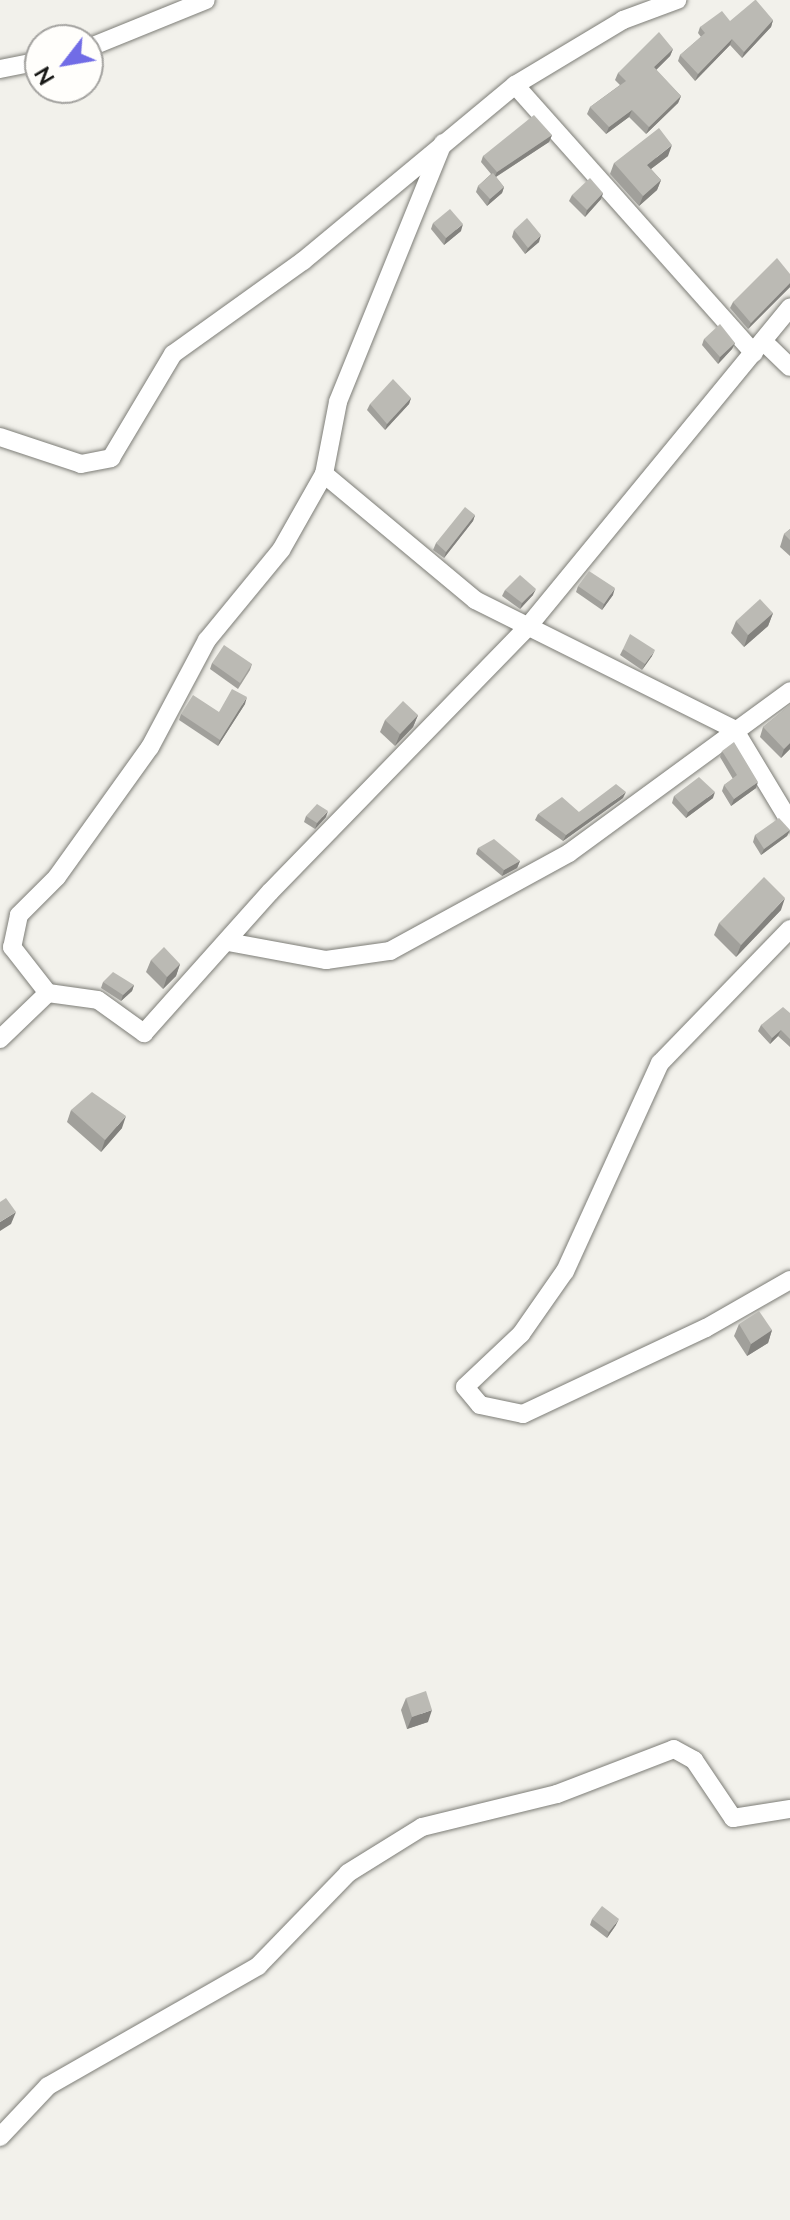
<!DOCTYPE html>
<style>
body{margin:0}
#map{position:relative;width:790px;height:2220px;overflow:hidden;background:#f2f1eb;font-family:"Nunito Sans",sans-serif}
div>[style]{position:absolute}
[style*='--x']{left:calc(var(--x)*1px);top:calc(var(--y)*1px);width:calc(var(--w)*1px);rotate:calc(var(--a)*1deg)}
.roads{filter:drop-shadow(0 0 2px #7d7d77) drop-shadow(0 0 2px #7d7d77)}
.minor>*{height:18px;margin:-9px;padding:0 9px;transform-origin:9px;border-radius:9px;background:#fff}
.wall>*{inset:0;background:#a1a09b}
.shaded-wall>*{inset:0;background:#83827e}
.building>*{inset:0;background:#bbbab4}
span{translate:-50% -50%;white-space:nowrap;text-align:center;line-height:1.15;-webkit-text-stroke:7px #fffefb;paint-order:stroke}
.north{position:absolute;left:24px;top:24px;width:80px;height:80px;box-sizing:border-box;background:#fffefb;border:2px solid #a3a29f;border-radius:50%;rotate:239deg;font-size:22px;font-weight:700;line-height:32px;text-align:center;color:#181816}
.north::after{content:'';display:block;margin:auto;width:28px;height:36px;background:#716ce6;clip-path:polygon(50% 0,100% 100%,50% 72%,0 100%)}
</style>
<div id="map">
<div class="roads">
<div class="minor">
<i style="--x:88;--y:48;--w:127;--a:-22.1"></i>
<i style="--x:0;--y:69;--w:41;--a:-11.3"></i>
<i style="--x:515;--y:85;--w:359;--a:48.3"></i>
<i style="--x:443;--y:143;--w:279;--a:112.1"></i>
<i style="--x:338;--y:402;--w:73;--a:101"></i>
<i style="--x:324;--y:474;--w:87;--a:119.5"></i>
<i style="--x:281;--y:550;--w:117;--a:129.4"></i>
<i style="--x:207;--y:640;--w:121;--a:118"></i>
<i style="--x:150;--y:747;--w:160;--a:125.6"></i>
<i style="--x:57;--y:877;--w:54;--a:135"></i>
<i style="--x:19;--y:915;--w:33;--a:102"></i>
<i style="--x:12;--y:947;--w:58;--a:52"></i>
<i style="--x:48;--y:993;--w:50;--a:8"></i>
<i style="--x:98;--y:1000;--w:57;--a:35.7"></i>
<i style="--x:144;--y:1033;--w:189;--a:-48.2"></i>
<i style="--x:270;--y:892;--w:367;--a:-45.8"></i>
<i style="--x:526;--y:629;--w:416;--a:-50.6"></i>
<i style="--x:763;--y:341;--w:37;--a:44"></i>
<i style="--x:0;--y:437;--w:85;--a:18.4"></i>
<i style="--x:81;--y:464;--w:31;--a:-11"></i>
<i style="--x:111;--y:458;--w:121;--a:-59.2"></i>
<i style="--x:173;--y:354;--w:160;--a:-35.6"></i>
<i style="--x:303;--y:261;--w:276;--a:-39.7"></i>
<i style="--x:515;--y:85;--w:126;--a:-31"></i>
<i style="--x:623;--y:20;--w:58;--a:-20.3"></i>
<i style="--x:324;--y:474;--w:197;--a:39.8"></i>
<i style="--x:475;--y:600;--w:289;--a:26.5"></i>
<i style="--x:734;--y:729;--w:109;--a:58.9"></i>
<i style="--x:790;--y:929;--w:187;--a:134.1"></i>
<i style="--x:660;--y:1063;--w:229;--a:114.5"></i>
<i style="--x:565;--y:1271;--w:77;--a:124.9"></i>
<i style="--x:521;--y:1334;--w:77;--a:136.6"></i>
<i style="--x:465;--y:1387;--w:23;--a:50"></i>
<i style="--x:480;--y:1405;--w:44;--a:11.8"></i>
<i style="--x:523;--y:1414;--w:202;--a:-25.2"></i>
<i style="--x:706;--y:1328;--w:97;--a:-29.7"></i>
<i style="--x:228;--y:942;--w:100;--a:10.4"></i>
<i style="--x:326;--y:960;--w:65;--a:-8"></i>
<i style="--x:390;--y:951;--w:204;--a:-28.7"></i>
<i style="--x:569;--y:853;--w:274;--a:-36.2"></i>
<i style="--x:0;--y:1039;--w:66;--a:-43.8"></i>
<i style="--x:0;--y:2137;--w:70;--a:-46.7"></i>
<i style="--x:48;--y:2086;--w:242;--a:-29.7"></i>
<i style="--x:258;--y:1966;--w:129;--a:-45.9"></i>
<i style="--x:348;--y:1873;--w:87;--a:-31.9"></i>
<i style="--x:422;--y:1827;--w:139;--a:-13.7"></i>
<i style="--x:557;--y:1794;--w:125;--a:-21"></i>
<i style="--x:674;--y:1749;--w:23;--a:29"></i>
<i style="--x:694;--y:1760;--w:70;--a:56.1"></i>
<i style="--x:733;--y:1818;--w:58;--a:-9"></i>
</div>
</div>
<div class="wall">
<i style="clip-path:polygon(773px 20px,771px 27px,742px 58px,730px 45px,695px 81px,678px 61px,680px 55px,701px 37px,698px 33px,700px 27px,730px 21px)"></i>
<i style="clip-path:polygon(673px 49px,670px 56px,656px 70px,681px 96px,678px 103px,646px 134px,629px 117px,606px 134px,587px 114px,590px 107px,620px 85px,615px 80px,618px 73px)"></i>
<i style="clip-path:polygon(552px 135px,549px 142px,496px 177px,504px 187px,502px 193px,487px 206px,476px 192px,478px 186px,491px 174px,481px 162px,483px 156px)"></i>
<i style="clip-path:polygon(668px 156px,651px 169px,661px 180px,657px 190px,639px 206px,610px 174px,614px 163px)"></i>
<i style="clip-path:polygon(603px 193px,601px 199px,585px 217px,569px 201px,572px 195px)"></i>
<i style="clip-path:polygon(433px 223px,461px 231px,444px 245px,431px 229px)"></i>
<i style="clip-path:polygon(514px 230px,539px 242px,525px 254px,512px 237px)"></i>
<i style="clip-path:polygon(790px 274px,790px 287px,748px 329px,730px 308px,733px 302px)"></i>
<i style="clip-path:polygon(704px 339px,735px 343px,732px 349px,718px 364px,702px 345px)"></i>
<i style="clip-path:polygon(411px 398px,409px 404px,385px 430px,367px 410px,370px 404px)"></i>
<i style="clip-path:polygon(475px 515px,473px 521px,444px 558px,433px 550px,436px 543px)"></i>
<i style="clip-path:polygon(790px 529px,790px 556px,780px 547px,784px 534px)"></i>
<i style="clip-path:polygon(578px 586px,613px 595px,602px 610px,576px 592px)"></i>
<i style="clip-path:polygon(505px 590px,533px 595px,520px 609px,502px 596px)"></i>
<i style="clip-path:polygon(773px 613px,768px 626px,744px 647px,731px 633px,736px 621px)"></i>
<i style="clip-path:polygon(623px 649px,652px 656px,642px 670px,620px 655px)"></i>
<i style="clip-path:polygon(212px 663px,252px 664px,250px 670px,238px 689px,210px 669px)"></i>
<i style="clip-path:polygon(245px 704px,218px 746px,179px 720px,181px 714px,219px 712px)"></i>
<i style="clip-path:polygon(790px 705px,790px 749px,781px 758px,760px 737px,763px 727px)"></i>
<i style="clip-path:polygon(418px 715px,413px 727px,395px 746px,380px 732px,385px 720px)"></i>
<i style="clip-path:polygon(722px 751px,756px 788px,731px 806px,722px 791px,724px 785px,733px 779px,720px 757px)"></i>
<i style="clip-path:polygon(674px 796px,713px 798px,686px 818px,672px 803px)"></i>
<i style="clip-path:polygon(623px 798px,563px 841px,535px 820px,538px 814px,579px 812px)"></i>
<i style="clip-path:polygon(306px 816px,326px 817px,315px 829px,304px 822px)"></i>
<i style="clip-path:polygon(790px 830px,787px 836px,761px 855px,753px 842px,755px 835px)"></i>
<i style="clip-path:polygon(478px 848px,520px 861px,517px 868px,502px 876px,476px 854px)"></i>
<i style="clip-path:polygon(781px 910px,736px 957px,714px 935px,719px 923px)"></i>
<i style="clip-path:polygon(151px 960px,180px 964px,176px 976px,163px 989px,146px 972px)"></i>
<i style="clip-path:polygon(103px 982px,134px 985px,132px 991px,121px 1001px,101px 988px)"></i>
<i style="clip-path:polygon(790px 1013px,790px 1047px,778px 1036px,770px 1044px,758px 1031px,761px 1025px)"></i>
<i style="clip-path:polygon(71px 1110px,122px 1128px,101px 1152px,67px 1122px)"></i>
<i style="clip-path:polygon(739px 1324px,772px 1330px,768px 1343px,747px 1356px,734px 1336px)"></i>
<i style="clip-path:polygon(406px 1698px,428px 1722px,407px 1729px,401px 1710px)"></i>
<i style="clip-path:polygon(592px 1919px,616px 1925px,607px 1938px,590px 1925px)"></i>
</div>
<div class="shaded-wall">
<i style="clip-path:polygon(773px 20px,771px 27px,742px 58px,744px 52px)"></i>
<i style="clip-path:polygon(732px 39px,730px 45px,695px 81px,698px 74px)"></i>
<i style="clip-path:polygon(673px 49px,670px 56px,651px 75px,654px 67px)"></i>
<i style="clip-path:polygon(681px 96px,678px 103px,646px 134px,649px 127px)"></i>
<i style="clip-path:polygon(632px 110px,629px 117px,606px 134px,609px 127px)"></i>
<i style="clip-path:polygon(552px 135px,549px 142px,494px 178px,497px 172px)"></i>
<i style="clip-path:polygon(672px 145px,668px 156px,643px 175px,647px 165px)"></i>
<i style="clip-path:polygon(661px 180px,657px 190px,639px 206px,643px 196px)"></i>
<i style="clip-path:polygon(504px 187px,502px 193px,487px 206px,490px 199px)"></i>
<i style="clip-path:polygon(603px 193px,601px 199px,585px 217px,587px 210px)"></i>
<i style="clip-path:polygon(463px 224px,461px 231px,444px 245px,446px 238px)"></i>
<i style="clip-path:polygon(541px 235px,539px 242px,525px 254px,528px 248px)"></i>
<i style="clip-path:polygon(790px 283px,790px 287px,748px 329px,751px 323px)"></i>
<i style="clip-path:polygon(735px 343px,732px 349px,718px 364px,720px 357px)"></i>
<i style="clip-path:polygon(411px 398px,409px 404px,385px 430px,387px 424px)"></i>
<i style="clip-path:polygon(475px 515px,473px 521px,444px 558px,446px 552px)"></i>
<i style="clip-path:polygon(615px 588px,613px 595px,602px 610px,604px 604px)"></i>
<i style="clip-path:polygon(536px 589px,533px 595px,520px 609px,522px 603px)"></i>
<i style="clip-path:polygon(773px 613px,768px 626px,744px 647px,748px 635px)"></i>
<i style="clip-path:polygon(655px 650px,652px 656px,642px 670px,645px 664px)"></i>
<i style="clip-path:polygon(247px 697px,245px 704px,218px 746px,220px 740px)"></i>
<i style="clip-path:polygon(418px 715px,413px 727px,395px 746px,400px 734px)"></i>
<i style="clip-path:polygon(790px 743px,790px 749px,781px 758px,784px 749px)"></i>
<i style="clip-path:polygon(758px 782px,756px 788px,731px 806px,734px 799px)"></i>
<i style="clip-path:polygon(626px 792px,623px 798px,563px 841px,566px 835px)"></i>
<i style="clip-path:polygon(715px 792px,713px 798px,686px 818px,688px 812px)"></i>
<i style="clip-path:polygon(328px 811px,326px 817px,315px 829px,317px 823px)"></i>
<i style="clip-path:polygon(790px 830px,787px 836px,761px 855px,764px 849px)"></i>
<i style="clip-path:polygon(520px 861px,517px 868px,502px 876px,504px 870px)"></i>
<i style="clip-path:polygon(785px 898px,781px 910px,736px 957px,741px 945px)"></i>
<i style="clip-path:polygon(180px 964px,176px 976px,163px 989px,167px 977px)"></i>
<i style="clip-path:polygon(134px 985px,132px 991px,121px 1001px,123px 995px)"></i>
<i style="clip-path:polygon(781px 1030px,778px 1036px,770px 1044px,772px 1038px)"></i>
<i style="clip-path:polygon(126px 1116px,122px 1128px,101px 1152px,105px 1140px)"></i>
<i style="clip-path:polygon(16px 1212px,11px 1224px,0 1231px,0 1222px)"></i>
<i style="clip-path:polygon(772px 1330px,768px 1343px,747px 1356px,751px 1344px)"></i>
<i style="clip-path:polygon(432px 1710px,428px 1722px,407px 1729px,412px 1717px)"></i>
<i style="clip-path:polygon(619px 1919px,616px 1925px,607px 1938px,609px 1932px)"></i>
</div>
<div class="building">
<i style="clip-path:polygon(755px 0,756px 0,773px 20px,744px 52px,732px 39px,698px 74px,680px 55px,705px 33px,700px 27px,722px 11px,730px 21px)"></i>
<i style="clip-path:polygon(659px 32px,673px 49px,654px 67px,681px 96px,649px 127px,632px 110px,609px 127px,590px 107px,626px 81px,618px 73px)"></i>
<i style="clip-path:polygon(534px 115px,552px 135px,497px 172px,483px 156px)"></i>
<i style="clip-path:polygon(659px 128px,672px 145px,647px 165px,661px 180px,643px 196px,614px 163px)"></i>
<i style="clip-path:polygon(493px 173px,504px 187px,490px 199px,478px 186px)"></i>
<i style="clip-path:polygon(590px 178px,603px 193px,587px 210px,572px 195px)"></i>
<i style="clip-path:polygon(450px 209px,463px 224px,446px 238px,433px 223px)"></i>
<i style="clip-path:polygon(527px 218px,541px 235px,528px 248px,514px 230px)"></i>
<i style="clip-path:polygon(777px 258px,790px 274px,790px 283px,751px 323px,733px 302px)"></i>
<i style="clip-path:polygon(720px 324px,735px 343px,720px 357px,704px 339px)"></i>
<i style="clip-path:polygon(393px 379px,411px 398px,387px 424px,370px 404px)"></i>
<i style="clip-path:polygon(465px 507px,475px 515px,446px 552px,436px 543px)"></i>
<i style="clip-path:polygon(790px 529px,790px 540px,784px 534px)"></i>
<i style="clip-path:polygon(589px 571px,615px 588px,604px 604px,578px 586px)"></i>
<i style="clip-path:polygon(520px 575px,536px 589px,522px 603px,505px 590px)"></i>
<i style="clip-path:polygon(760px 599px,773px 613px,748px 635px,736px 621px)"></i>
<i style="clip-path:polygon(630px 634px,655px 650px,645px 664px,623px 649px)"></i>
<i style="clip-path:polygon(224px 645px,252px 664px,240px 683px,212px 663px)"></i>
<i style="clip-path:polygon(232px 689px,247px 697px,220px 740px,181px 714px,193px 695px,219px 712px)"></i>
<i style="clip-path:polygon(403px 701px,418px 715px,400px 734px,385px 720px)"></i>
<i style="clip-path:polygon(790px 705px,790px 743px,784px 749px,763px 727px)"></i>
<i style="clip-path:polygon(734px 742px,758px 782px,734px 799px,724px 785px,737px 775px,722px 751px)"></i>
<i style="clip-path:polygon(699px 777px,715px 792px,688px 812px,674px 796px)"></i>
<i style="clip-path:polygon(616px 784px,626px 792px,566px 835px,538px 814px,562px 797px,579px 812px)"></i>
<i style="clip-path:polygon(317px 804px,328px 811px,317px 823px,306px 816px)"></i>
<i style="clip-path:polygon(779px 818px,790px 830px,764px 849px,755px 835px)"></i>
<i style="clip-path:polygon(494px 839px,520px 861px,504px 870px,478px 848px)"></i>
<i style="clip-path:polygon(764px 877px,785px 898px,741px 945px,719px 923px)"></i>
<i style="clip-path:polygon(164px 947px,180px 964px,167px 977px,151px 960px)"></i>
<i style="clip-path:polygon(113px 972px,134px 985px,123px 995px,103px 982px)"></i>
<i style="clip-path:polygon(783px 1007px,790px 1013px,790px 1039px,781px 1030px,772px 1038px,761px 1025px)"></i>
<i style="clip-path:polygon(92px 1092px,126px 1116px,105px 1140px,71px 1110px)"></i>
<i style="clip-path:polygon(6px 1198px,16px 1212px,0 1222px,0 1202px)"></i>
<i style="clip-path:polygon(759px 1311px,772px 1330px,751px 1344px,739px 1324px)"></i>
<i style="clip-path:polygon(426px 1691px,432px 1710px,412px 1717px,406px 1698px)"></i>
<i style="clip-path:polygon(602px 1906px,619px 1919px,609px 1932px,592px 1919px)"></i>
</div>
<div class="north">N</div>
</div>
